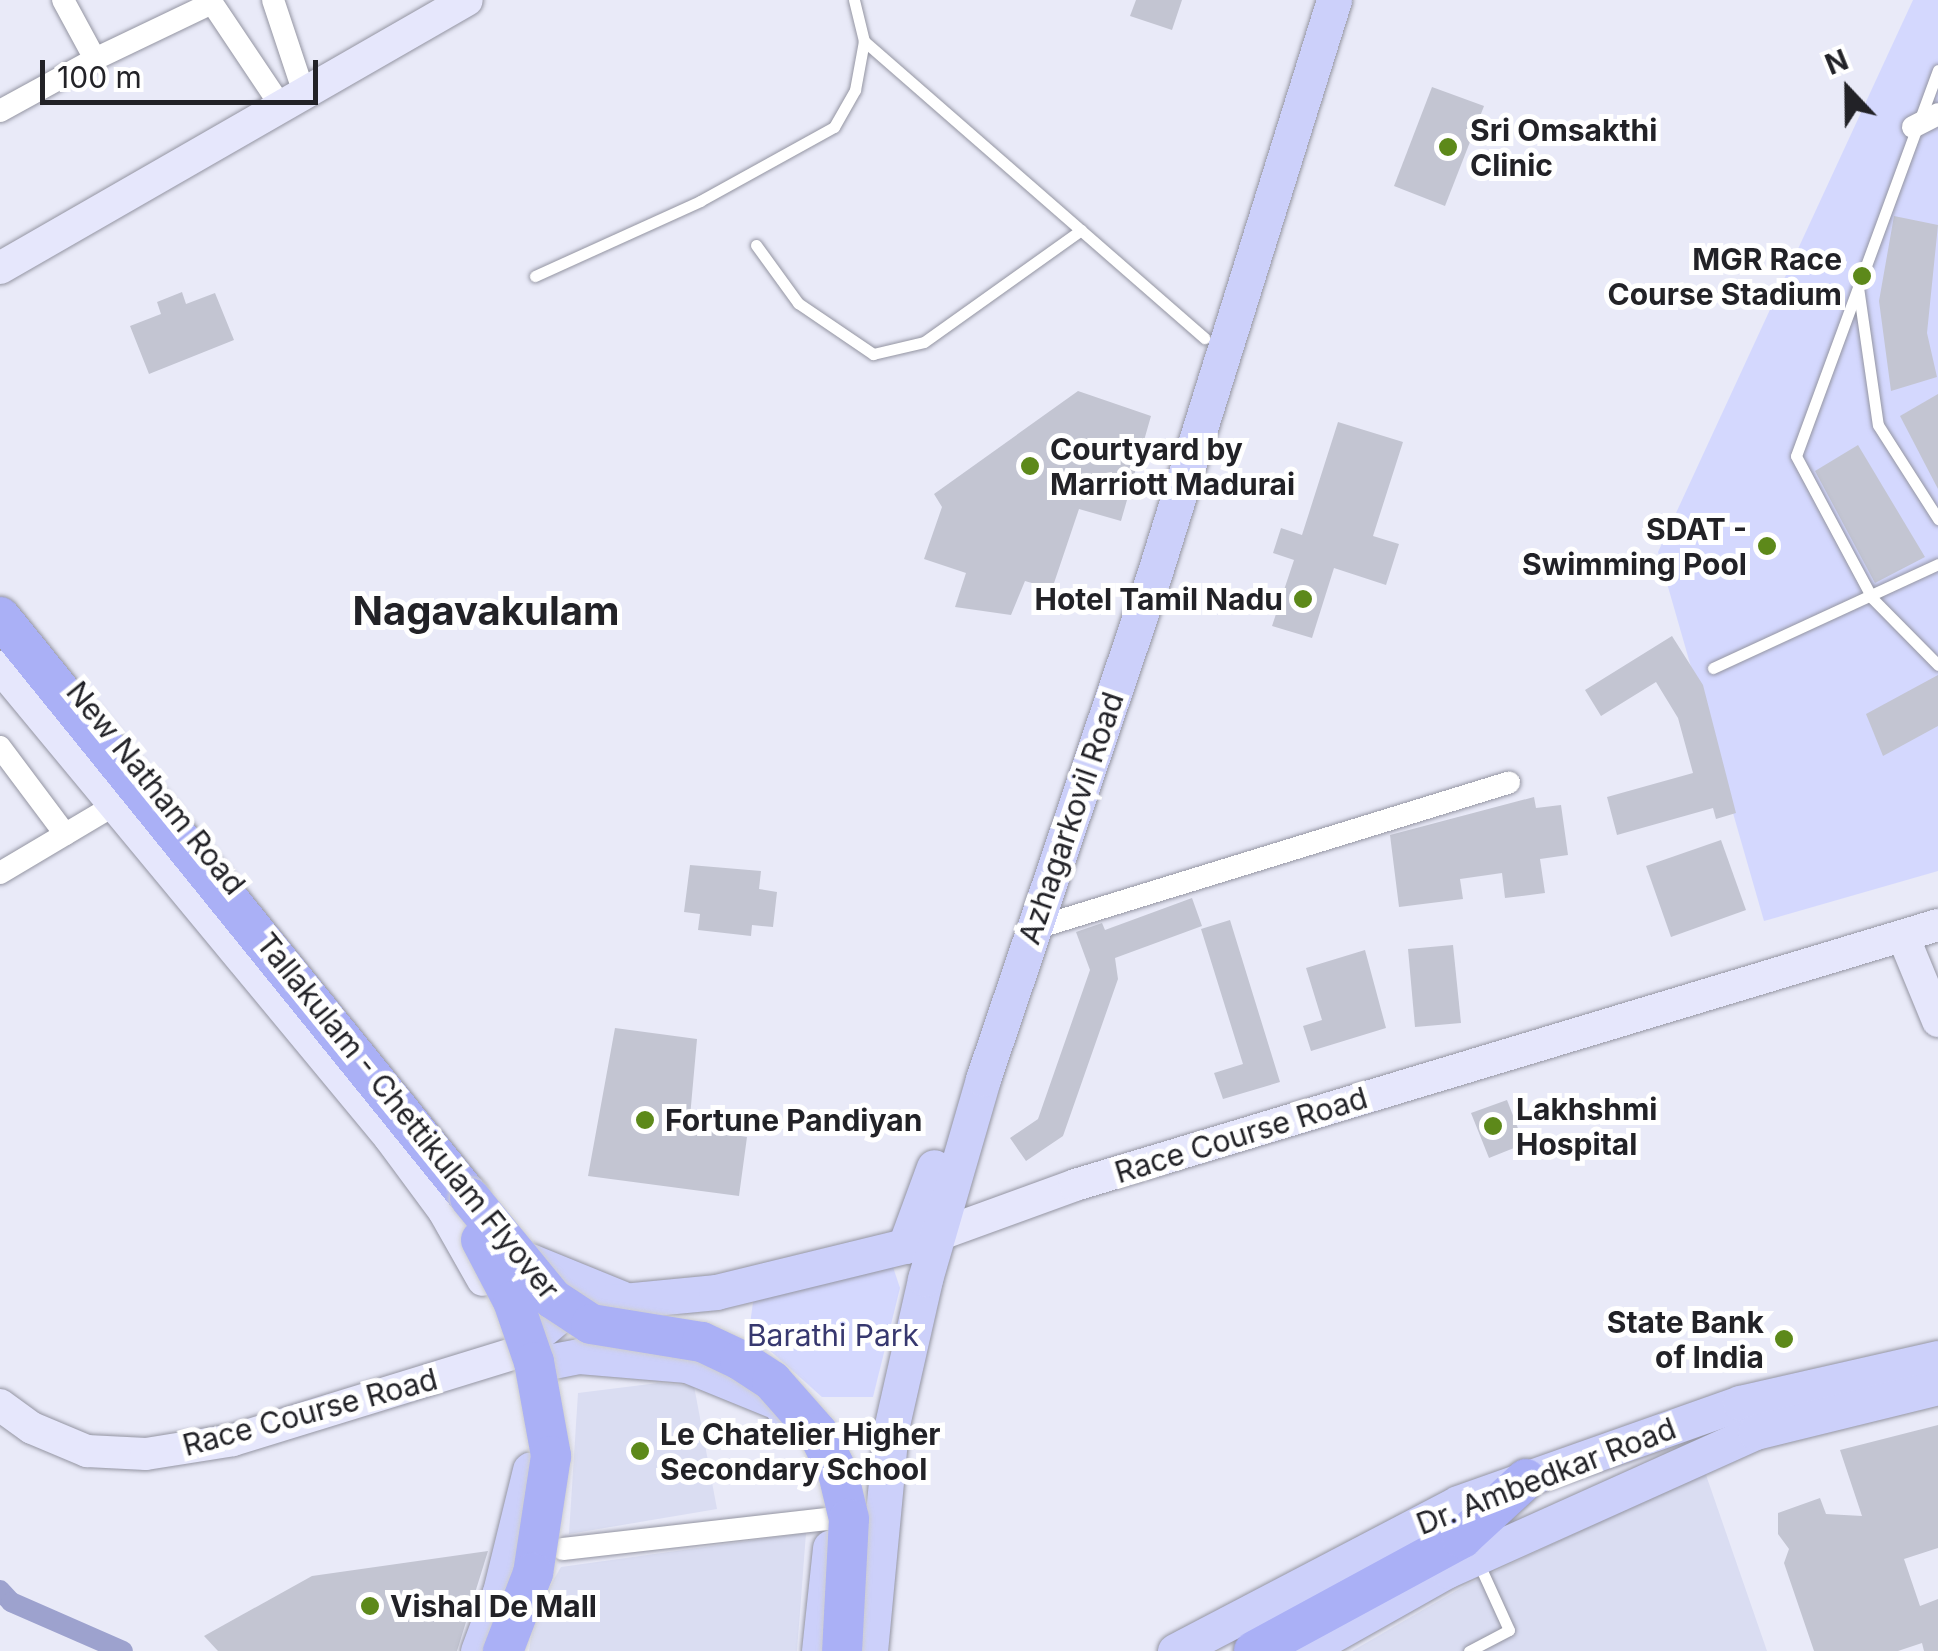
<!DOCTYPE html>
<style>
body{margin:0}
#map{position:relative;width:1938px;height:1651px;overflow:hidden;background:#e9eaf8;font-family:Inter,sans-serif}
div>[style]{position:absolute}
[style*='--x']{left:calc(var(--x)*1px);top:calc(var(--y)*1px);width:calc(var(--w)*1px);rotate:calc(var(--a)*1deg)}
.built>*{inset:0;background:#daddf2}
.green>*{inset:0;background:#d4d8fe}
.canal>*{height:20px;margin:-10px;padding:0 10px;transform-origin:10px;border-radius:10px;background:#9da2ce}
.building>*{inset:0;background:#c3c5d2}
.roads{filter:drop-shadow(0 0 2px #9495a2) drop-shadow(0 0 2px #9495a2)}
.lane>*{height:11px;margin:-5.5px;padding:0 5.5px;transform-origin:5.5px;border-radius:5.5px;background:#fff}
.street>*{height:22px;margin:-11px;padding:0 11px;transform-origin:11px;border-radius:11px;background:#fff}
.secondary>*{height:32px;margin:-16px;padding:0 16px;transform-origin:16px;border-radius:16px;background:#e6e7fc}
.primary>*{height:35px;margin:-17.5px;padding:0 17.5px;transform-origin:17.5px;border-radius:17.5px;background:#ccd0fa}
.highway>*{height:40px;margin:-20px;padding:0 20px;transform-origin:20px;border-radius:20px;background:#aab0f6}
.bridges{filter:drop-shadow(0 0 2px #cececf) drop-shadow(0 0 2px #cececf)}
.highway-bridge>*{height:40px;margin:-20px;padding:0 20px;transform-origin:20px;border-radius:20px;background:#aab0f6}
.dots>*{width:28px;height:28px;translate:-50% -50%;box-sizing:border-box;border:5px solid #fff;border-radius:50%}
span{translate:-50% -50%;white-space:nowrap;text-align:center;line-height:1.15;-webkit-text-stroke:10px #fff;paint-order:stroke}
.poi-label{font-size:30px;color:#222227;font-weight:700}
.left{translate:0 -50%;text-align:left}
.right{translate:-100% -50%;text-align:right}
.street-label{font-size:30px;color:#222227}
.park-label{font-size:30px;color:#37386f}
.district-label{font-size:40px;color:#222227;font-weight:700}
.north{position:absolute;left:1798px;top:40px;width:100px;height:100px;-webkit-text-stroke:8px #fff;paint-order:stroke;rotate:338deg;font-size:28px;font-weight:700;line-height:40px;text-align:center;color:#222227}
.north::after{content:'';display:block;margin:auto;width:35px;height:45px;background:#222227;clip-path:polygon(50% 0,100% 100%,50% 72%,0 100%)}
.scale{position:absolute;left:40px;top:60px;width:278px;height:45px;box-sizing:border-box;border:5px solid #222227;border-top:0;padding-left:12px;font-size:30px;line-height:35px;white-space:nowrap;color:#222227;-webkit-text-stroke:8px #fff;paint-order:stroke}
</style>
<div id="map">
<div class="built">
<i style="clip-path:polygon(658px 1383px,694px 1386px,717px 1509px,569px 1534px,578px 1393px)"></i>
<i style="clip-path:polygon(1705px 1472px,1767px 1651px,1352px 1651px,1466px 1585px)"></i>
<i style="clip-path:polygon(806px 1533px,797px 1651px,529px 1651px,535px 1612px,561px 1567px)"></i>
</div>
<div class="green">
<i style="clip-path:polygon(1913px 0,1938px 0,1938px 871px,1764px 921px,1658px 552px)"></i>
<i style="clip-path:polygon(872px 1266px,893px 1267px,900px 1288px,873px 1397px,822px 1397px,749px 1332px,753px 1302px)"></i>
</div>
<div class="canal">
<i style="--x:0;--y:1590;--w:16;--a:47"></i>
<i style="--x:11;--y:1602;--w:122;--a:23.6"></i>
</div>
<div class="building">
<i style="clip-path:polygon(1136px 0,1182px 0,1172px 30px,1130px 16px)"></i>
<i style="clip-path:polygon(1432px 87px,1484px 106px,1445px 206px,1394px 186px)"></i>
<i style="clip-path:polygon(1894px 216px,1938px 225px,1927px 333px,1937px 377px,1891px 391px,1879px 301px)"></i>
<i style="clip-path:polygon(182px 292px,186px 304px,215px 293px,234px 340px,149px 374px,130px 326px,161px 314px,157px 302px)"></i>
<i style="clip-path:polygon(1078px 391px,1151px 416px,1121px 521px,1079px 509px,1052px 589px,1025px 581px,1011px 615px,955px 607px,966px 573px,924px 559px,942px 507px,934px 494px)"></i>
<i style="clip-path:polygon(1938px 394px,1938px 489px,1900px 416px)"></i>
<i style="clip-path:polygon(1338px 422px,1403px 442px,1373px 536px,1399px 544px,1386px 585px,1334px 568px,1312px 638px,1272px 626px,1294px 560px,1273px 553px,1281px 528px,1302px 535px)"></i>
<i style="clip-path:polygon(1858px 445px,1925px 557px,1875px 583px,1815px 471px)"></i>
<i style="clip-path:polygon(1672px 636px,1703px 685px,1736px 813px,1716px 819px,1713px 808px,1617px 835px,1607px 797px,1693px 773px,1678px 718px,1656px 682px,1601px 716px,1585px 690px)"></i>
<i style="clip-path:polygon(1938px 675px,1938px 726px,1883px 756px,1866px 714px)"></i>
<i style="clip-path:polygon(1534px 797px,1536px 808px,1561px 805px,1568px 855px,1540px 859px,1545px 893px,1505px 898px,1502px 873px,1460px 879px,1463px 899px,1399px 907px,1390px 835px)"></i>
<i style="clip-path:polygon(1721px 840px,1746px 910px,1671px 937px,1646px 866px)"></i>
<i style="clip-path:polygon(690px 865px,761px 871px,759px 889px,777px 892px,773px 927px,752px 925px,751px 936px,698px 930px,700px 914px,684px 912px)"></i>
<i style="clip-path:polygon(1192px 898px,1202px 926px,1115px 958px,1118px 979px,1063px 1136px,1026px 1161px,1010px 1138px,1038px 1119px,1090px 970px,1076px 932px,1102px 923px,1105px 930px)"></i>
<i style="clip-path:polygon(1230px 920px,1280px 1082px,1223px 1099px,1214px 1073px,1243px 1064px,1201px 929px)"></i>
<i style="clip-path:polygon(1453px 945px,1461px 1023px,1415px 1027px,1408px 949px)"></i>
<i style="clip-path:polygon(1365px 950px,1386px 1028px,1311px 1051px,1303px 1026px,1322px 1020px,1306px 968px)"></i>
<i style="clip-path:polygon(615px 1028px,697px 1039px,689px 1128px,747px 1137px,739px 1196px,588px 1176px)"></i>
<i style="clip-path:polygon(1507px 1100px,1524px 1144px,1489px 1158px,1471px 1113px)"></i>
<i style="clip-path:polygon(1938px 1425px,1938px 1548px,1904px 1559px,1920px 1606px,1938px 1599px,1938px 1651px,1924px 1651px,1922px 1643px,1898px 1651px,1814px 1651px,1784px 1563px,1789px 1549px,1778px 1534px,1778px 1513px,1820px 1498px,1826px 1514px,1862px 1516px,1840px 1450px)"></i>
<i style="clip-path:polygon(488px 1551px,457px 1651px,218px 1651px,204px 1636px,312px 1576px)"></i>
</div>
<div class="roads">
<div class="lane">
<i style="--x:864;--y:41;--w:452;--a:41.1"></i>
<i style="--x:1938;--y:70;--w:411;--a:110.2"></i>
<i style="--x:1796;--y:456;--w:161;--a:61.8"></i>
<i style="--x:1872;--y:598;--w:94;--a:45.4"></i>
<i style="--x:756;--y:245;--w:72;--a:54.1"></i>
<i style="--x:798;--y:303;--w:91;--a:34.2"></i>
<i style="--x:873;--y:354;--w:52;--a:-13.2"></i>
<i style="--x:924;--y:342;--w:193;--a:-35.5"></i>
<i style="--x:535;--y:276;--w:181;--a:-24.4"></i>
<i style="--x:700;--y:201;--w:153;--a:-28.9"></i>
<i style="--x:834;--y:127;--w:43;--a:-60.4"></i>
<i style="--x:855;--y:90;--w:50;--a:-79.6"></i>
<i style="--x:864;--y:41;--w:42;--a:-103.7"></i>
<i style="--x:1858;--y:287;--w:139;--a:81.8"></i>
<i style="--x:1878;--y:425;--w:112;--a:57.4"></i>
<i style="--x:1713;--y:668;--w:248;--a:-24.8"></i>
<i style="--x:1469;--y:1651;--w:45;--a:-27.7"></i>
<i style="--x:1509;--y:1630;--w:75;--a:-114.5"></i>
</div>
<div class="street">
<i style="--x:273;--y:0;--w:101;--a:71.6"></i>
<i style="--x:95;--y:59;--w:130;--a:-25.6"></i>
<i style="--x:212;--y:3;--w:128;--a:56.2"></i>
<i style="--x:0;--y:111;--w:108;--a:-28.7"></i>
<i style="--x:95;--y:59;--w:67;--a:-118.5"></i>
<i style="--x:1913;--y:127;--w:28;--a:-27"></i>
<i style="--x:0;--y:747;--w:109;--a:53.2"></i>
<i style="--x:0;--y:873;--w:131;--a:-30.7"></i>
<i style="--x:1033;--y:929;--w:498;--a:-17.1"></i>
<i style="--x:563;--y:1549;--w:272;--a:-6.5"></i>
</div>
<div class="secondary">
<i style="--x:0;--y:268;--w:538;--a:-29.85"></i>
<i style="--x:0;--y:667;--w:612;--a:50.37"></i>
<i style="--x:390;--y:1138;--w:91;--a:53.5"></i>
<i style="--x:444;--y:1211;--w:79;--a:60.5"></i>
<i style="--x:1903;--y:936;--w:92;--a:67.6"></i>
<i style="--x:916;--y:1243;--w:169;--a:-20"></i>
<i style="--x:1075;--y:1185;--w:901;--a:-16.77"></i>
<i style="--x:0;--y:1405;--w:39;--a:36"></i>
<i style="--x:32;--y:1428;--w:60;--a:22.7"></i>
<i style="--x:87;--y:1451;--w:59;--a:2.9"></i>
<i style="--x:146;--y:1454;--w:88;--a:-9.1"></i>
<i style="--x:233;--y:1440;--w:289;--a:-17.1"></i>
</div>
<div class="primary">
<i style="--x:905;--y:1246;--w:84;--a:-69.8"></i>
<i style="--x:530;--y:1261;--w:98;--a:22.1"></i>
<i style="--x:544;--y:1328;--w:26;--a:-40"></i>
<i style="--x:564;--y:1311;--w:29;--a:-14"></i>
<i style="--x:592;--y:1304;--w:125;--a:-5.5"></i>
<i style="--x:716;--y:1292;--w:195;--a:-13.7"></i>
<i style="--x:548;--y:1362;--w:32;--a:-11"></i>
<i style="--x:579;--y:1356;--w:108;--a:4.8"></i>
<i style="--x:687;--y:1365;--w:100;--a:22.2"></i>
<i style="--x:780;--y:1403;--w:10;--a:61"></i>
<i style="--x:478;--y:1651;--w:63;--a:-69.6"></i>
<i style="--x:500;--y:1592;--w:126;--a:-76.2"></i>
<i style="--x:819;--y:1651;--w:104;--a:-83.9"></i>
<i style="--x:870;--y:1651;--w:223;--a:-84.6"></i>
<i style="--x:891;--y:1429;--w:154;--a:-77.2"></i>
<i style="--x:925;--y:1279;--w:208;--a:-73.8"></i>
<i style="--x:983;--y:1079;--w:535;--a:-71.26"></i>
<i style="--x:1155;--y:572;--w:599;--a:-72.62"></i>
<i style="--x:1175;--y:1651;--w:319;--a:-27.6"></i>
<i style="--x:1458;--y:1503;--w:299;--a:-19.5"></i>
<i style="--x:1740;--y:1403;--w:203;--a:-12.8"></i>
<i style="--x:1304;--y:1651;--w:165;--a:-29.4"></i>
<i style="--x:1448;--y:1570;--w:337;--a:-24.2"></i>
<i style="--x:1755;--y:1432;--w:188;--a:-13.8"></i>
</div>
<div class="highway">
<i style="--x:0;--y:617;--w:747;--a:51.03"></i>
<i style="--x:1254;--y:1651;--w:237;--a:-28.5"></i>
<i style="--x:1462;--y:1538;--w:87;--a:-42.7"></i>
</div>
</div>
<div class="bridges">
<div class="highway-bridge">
<i style="--x:470;--y:1198;--w:131;--a:50.6"></i>
<i style="--x:553;--y:1299;--w:45;--a:33.3"></i>
<i style="--x:591;--y:1324;--w:112;--a:9.2"></i>
<i style="--x:702;--y:1342;--w:42;--a:25.3"></i>
<i style="--x:740;--y:1360;--w:38;--a:33"></i>
<i style="--x:772;--y:1381;--w:69;--a:48.5"></i>
<i style="--x:818;--y:1433;--w:45;--a:63.4"></i>
<i style="--x:838;--y:1473;--w:47;--a:76.6"></i>
<i style="--x:849;--y:1519;--w:132;--a:93"></i>
<i style="--x:481;--y:1240;--w:69;--a:62.3"></i>
<i style="--x:513;--y:1301;--w:65;--a:71"></i>
<i style="--x:534;--y:1362;--w:96;--a:79.7"></i>
<i style="--x:551;--y:1456;--w:118;--a:98.7"></i>
<i style="--x:533;--y:1573;--w:84;--a:111"></i>
</div>
</div>
<div class="dots">
<i style="left:1448px;top:147px;background:#5d891a"></i>
<i style="left:1862px;top:276px;background:#5d891a"></i>
<i style="left:1030px;top:466px;background:#5d891a"></i>
<i style="left:1767px;top:546px;background:#5d891a"></i>
<i style="left:1303px;top:599px;background:#5d891a"></i>
<i style="left:645px;top:1120px;background:#5d891a"></i>
<i style="left:1493px;top:1126px;background:#5d891a"></i>
<i style="left:1784px;top:1339px;background:#5d891a"></i>
<i style="left:640px;top:1451px;background:#5d891a"></i>
<i style="left:370px;top:1606px;background:#5d891a"></i>
</div>
<div class="poi-label">
<span class="left" style="left:1470px;top:147px">Sri Omsakthi<br>Clinic</span>
<span class="right" style="left:1842px;top:276px">MGR Race<br>Course Stadium</span>
<span class="left" style="left:1050px;top:466px">Courtyard by<br>Marriott Madurai</span>
<span class="right" style="left:1747px;top:546px">SDAT -<br>Swimming Pool</span>
<span class="right" style="left:1283px;top:599px">Hotel Tamil Nadu</span>
<span class="left" style="left:1516px;top:1126px">Lakhshmi<br>Hospital</span>
<span class="left" style="left:665px;top:1120px">Fortune Pandiyan</span>
<span class="right" style="left:1764px;top:1339px">State Bank<br>of India</span>
<span class="left" style="left:660px;top:1451px">Le Chatelier Higher<br>Secondary School</span>
<span class="left" style="left:390px;top:1606px">Vishal De Mall</span>
</div>
<div class="street-label">
<span style="left:156px;top:788px;rotate:51deg">New Natham Road</span>
<span style="left:1071px;top:818px;rotate:-71deg">Azhagarkovil Road</span>
<span style="left:408px;top:1116px;rotate:51deg">Tallakulam - Chettikulam Flyover</span>
<span style="left:1241px;top:1135px;rotate:-17deg">Race Course Road</span>
<span style="left:310px;top:1412px;rotate:-15deg">Race Course Road</span>
<span style="left:1546px;top:1476px;rotate:-21deg">Dr. Ambedkar Road</span>
</div>
<div class="park-label">
<span style="left:833px;top:1335px">Barathi Park</span>
</div>
<div class="district-label">
<span style="left:486px;top:611px">Nagavakulam</span>
</div>
<div class="north">N</div>
<div class="scale">100 m</div>
</div>
